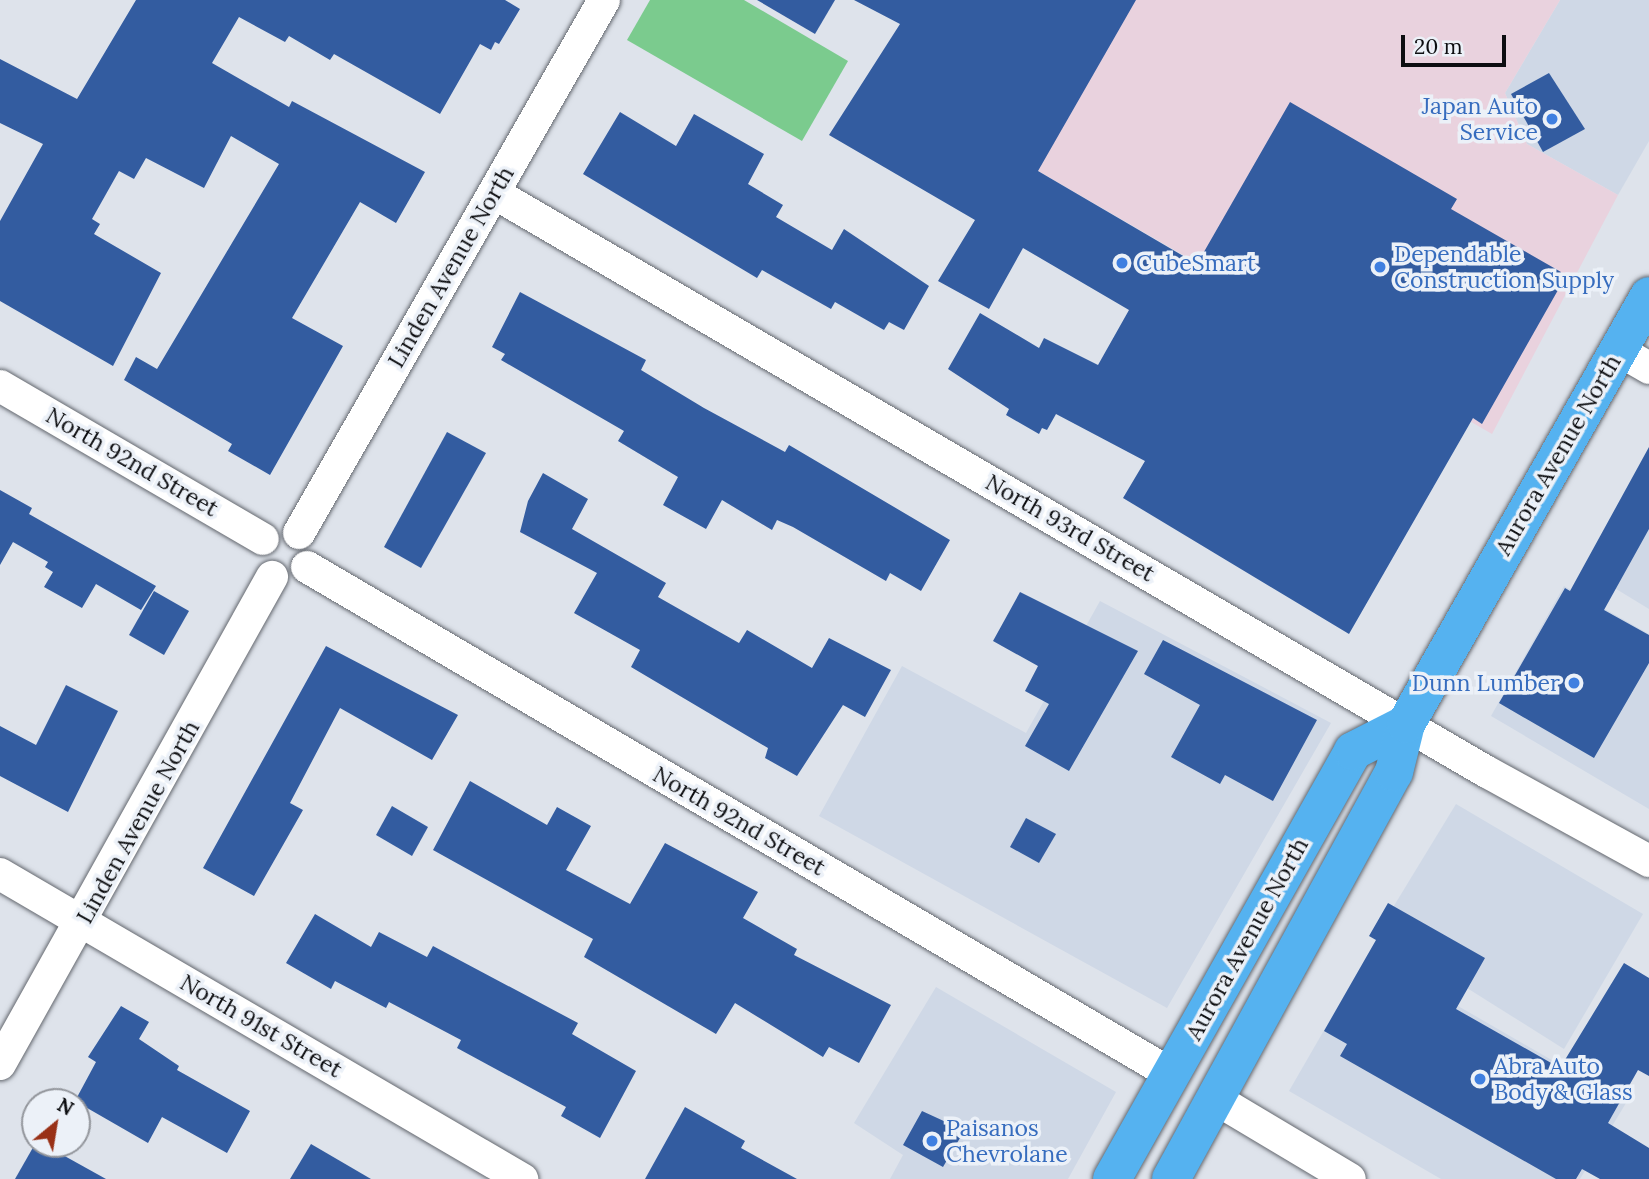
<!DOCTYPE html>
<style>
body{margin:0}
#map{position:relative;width:1649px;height:1179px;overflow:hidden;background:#dee3eb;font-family:Lora,serif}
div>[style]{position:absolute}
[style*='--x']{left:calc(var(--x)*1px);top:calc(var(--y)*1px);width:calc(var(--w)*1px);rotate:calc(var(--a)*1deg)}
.built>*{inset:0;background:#cfd8e6}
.industrial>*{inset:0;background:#e9d2de}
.green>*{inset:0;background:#7bcb8e}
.building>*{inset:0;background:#335ca0}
.roads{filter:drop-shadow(0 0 2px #64686f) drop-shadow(0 0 2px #64686f)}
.street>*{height:32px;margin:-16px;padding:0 16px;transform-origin:16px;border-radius:16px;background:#fff}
.highway>*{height:38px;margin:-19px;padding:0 19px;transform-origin:19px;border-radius:19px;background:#55b2f0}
.dots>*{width:19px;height:19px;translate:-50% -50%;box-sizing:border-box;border:4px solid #ecf1f8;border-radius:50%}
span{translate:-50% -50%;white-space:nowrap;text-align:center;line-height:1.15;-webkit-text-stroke:7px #ecf1f8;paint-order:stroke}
.shop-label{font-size:23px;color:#366cbe}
.right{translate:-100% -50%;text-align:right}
.left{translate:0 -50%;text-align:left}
.street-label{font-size:23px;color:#0d0e11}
.north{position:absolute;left:21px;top:1088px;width:70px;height:70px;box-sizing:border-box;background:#ecf1f8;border:2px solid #93969c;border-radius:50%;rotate:30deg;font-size:19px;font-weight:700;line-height:28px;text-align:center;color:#0d0e11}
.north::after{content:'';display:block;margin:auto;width:24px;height:32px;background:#993117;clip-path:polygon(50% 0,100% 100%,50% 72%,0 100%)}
.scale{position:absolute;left:1401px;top:35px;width:105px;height:32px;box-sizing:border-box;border:4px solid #0d0e11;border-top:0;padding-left:9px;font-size:21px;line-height:24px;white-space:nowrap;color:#0d0e11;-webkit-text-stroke:5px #ecf1f8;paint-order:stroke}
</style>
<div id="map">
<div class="built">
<i style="clip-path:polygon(1560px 0,1649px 0,1649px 141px,1618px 195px,1527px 144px,1505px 93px)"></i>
<i style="clip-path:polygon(1649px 458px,1649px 609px,1585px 570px)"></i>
<i style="clip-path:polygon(1564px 586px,1649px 634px,1649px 809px,1491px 716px)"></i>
<i style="clip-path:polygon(1100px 601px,1331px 723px,1167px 1008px,819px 816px,902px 666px,1026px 733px)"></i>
<i style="clip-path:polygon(1456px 804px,1643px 914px,1564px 1049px,1378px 932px)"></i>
<i style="clip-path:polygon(1368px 954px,1626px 1103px,1580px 1179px,1441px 1179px,1289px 1091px)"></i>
<i style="clip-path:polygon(936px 987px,1116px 1092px,1068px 1179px,890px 1179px,903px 1155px,854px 1123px)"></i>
</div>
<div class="industrial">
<i style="clip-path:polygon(914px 0,1560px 0,1505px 93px,1527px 144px,1618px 195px,1492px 434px,1038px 171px)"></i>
</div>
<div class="green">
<i style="clip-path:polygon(650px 0,744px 0,848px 61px,802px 141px,627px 40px)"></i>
</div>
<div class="building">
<i style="clip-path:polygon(136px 0,505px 0,520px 9px,499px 44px,495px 42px,491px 50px,480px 44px,440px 114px,334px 54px,330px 60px,289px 36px,285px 42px,239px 17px,212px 63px,289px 107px,292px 101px,425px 172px,396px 223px,360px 202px,292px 318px,343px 346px,270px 475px,228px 451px,232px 444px,124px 380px,136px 357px,157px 369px,279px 164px,231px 136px,204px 188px,146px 158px,134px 179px,119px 171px,92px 219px,100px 224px,94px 234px,161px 273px,113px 366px,0 301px,0 221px,43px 144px,0 123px,0 59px,77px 99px)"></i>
<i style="clip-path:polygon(757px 0,835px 0,815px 34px)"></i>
<i style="clip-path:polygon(854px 0,1136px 0,1038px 171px,1197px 264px,1290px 102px,1457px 199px,1451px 209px,1561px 272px,1556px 280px,1562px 283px,1482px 424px,1473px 418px,1349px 634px,1123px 498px,1145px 461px,1056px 414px,1047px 430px,1042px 428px,1039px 434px,1006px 415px,1009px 409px,948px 369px,980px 313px,1039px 348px,1044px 338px,1098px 365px,1129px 310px,1023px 248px,989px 309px,938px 281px,975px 220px,829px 135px,900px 24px)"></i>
<i style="clip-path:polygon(1549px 73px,1585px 129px,1543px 152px,1511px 94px)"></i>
<i style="clip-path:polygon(620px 112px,676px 146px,694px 114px,764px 154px,748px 184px,783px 205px,776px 217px,832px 250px,844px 229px,929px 286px,904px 330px,889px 322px,884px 330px,835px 302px,831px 309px,762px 270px,757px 278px,583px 174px)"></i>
<i style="clip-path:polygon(520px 292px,646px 360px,641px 370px,704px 408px,785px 452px,789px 445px,950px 540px,921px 591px,890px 573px,886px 581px,793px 527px,777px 520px,772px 530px,722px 500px,706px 529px,663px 505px,678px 477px,618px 441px,624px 431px,501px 360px,505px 354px,492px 347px)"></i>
<i style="clip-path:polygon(447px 432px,486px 453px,421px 568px,384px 547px)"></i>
<i style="clip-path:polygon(1649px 447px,1649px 529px,1604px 610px,1649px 635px,1649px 663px,1594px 758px,1499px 703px,1565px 588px,1570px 591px)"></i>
<i style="clip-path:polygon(543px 473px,588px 499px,572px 529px,666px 583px,658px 597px,739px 643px,747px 630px,812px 668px,829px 638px,891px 670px,865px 717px,843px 705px,797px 776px,765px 758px,768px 748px,631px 667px,640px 650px,574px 613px,597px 573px,520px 532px,528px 501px)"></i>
<i style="clip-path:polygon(0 490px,32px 508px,29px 514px,156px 586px,141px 610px,96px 584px,82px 608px,44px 587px,53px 572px,45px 567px,48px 562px,13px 542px,0 565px)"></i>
<i style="clip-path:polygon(154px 591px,189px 611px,164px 655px,129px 635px)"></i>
<i style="clip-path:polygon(1020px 592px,1138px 651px,1069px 771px,1025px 746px,1049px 704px,1025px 691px,1038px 666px,993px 641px)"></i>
<i style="clip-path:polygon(1163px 640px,1317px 720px,1273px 801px,1225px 775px,1220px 784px,1171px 757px,1200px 705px,1144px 674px)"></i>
<i style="clip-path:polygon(326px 646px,458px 715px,432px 760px,340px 708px,290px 803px,303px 810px,254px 896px,203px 868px)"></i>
<i style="clip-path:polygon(66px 685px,118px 711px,68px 812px,0 776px,0 726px,36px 745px)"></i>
<i style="clip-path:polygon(470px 781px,547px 825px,557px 807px,591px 826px,566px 870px,630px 904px,665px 843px,758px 892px,743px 918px,797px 949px,794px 955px,891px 1005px,859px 1063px,829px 1047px,823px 1057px,735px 1003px,716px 1034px,584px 957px,593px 939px,433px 850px)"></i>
<i style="clip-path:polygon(392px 806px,428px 827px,412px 856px,376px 835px)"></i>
<i style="clip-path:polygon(1026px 818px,1056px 834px,1039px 863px,1010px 847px)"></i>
<i style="clip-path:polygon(1388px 903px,1485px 958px,1456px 1009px,1560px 1068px,1624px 963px,1649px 978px,1649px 1076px,1638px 1070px,1608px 1123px,1649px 1148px,1649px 1179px,1600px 1179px,1582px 1169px,1576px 1179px,1556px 1179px,1340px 1056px,1347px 1044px,1324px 1031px,1376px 940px,1369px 936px)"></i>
<i style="clip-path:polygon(315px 914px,371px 947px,379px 932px,427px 957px,433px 946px,578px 1023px,572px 1034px,636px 1071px,600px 1138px,561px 1116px,566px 1107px,457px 1048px,461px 1040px,389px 1002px,386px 1008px,335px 981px,331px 989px,286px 963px)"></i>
<i style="clip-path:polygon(121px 1006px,149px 1022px,139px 1039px,179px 1066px,177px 1070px,250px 1111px,227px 1153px,162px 1117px,148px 1143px,75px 1101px,96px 1062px,88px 1057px)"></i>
<i style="clip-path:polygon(685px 1107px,745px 1141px,741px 1148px,797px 1179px,645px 1179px)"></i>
<i style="clip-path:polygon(922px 1111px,959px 1128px,955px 1135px,960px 1138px,943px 1167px,903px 1145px)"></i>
<i style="clip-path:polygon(35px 1144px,43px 1144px,106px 1179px,15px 1179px)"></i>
<i style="clip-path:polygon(311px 1144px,371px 1179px,290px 1179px)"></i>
</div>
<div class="roads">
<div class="street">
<i style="--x:494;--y:193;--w:1149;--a:30.25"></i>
<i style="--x:1487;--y:772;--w:185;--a:28.8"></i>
<i style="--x:1618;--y:350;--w:36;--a:30"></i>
<i style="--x:0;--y:386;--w:304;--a:30.2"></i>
<i style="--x:299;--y:533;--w:614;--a:-60.22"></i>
<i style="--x:307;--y:567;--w:1002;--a:30.4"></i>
<i style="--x:0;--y:874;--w:605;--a:30.3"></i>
<i style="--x:0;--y:1064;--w:558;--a:-60.82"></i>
<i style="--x:1214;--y:1098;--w:158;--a:30.8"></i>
</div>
<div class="highway">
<i style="--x:1112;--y:1179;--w:491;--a:-60.6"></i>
<i style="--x:1353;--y:751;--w:59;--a:-27"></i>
<i style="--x:1171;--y:1179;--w:464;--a:-61.3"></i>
<i style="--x:1394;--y:772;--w:49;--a:-76"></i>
<i style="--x:1406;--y:724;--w:492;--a:-60.4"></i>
</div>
</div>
<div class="dots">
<i style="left:1552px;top:119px;background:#3f7fe0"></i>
<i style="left:1122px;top:263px;background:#3f7fe0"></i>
<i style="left:1380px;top:267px;background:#3f7fe0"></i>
<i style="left:1574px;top:683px;background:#3f7fe0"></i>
<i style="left:1480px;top:1079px;background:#3f7fe0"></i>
<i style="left:932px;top:1141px;background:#3f7fe0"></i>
</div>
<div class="shop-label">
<span class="right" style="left:1538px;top:119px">Japan Auto<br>Service</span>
<span class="left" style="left:1394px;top:267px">Dependable<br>Construction Supply</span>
<span class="left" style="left:1136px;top:263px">CubeSmart</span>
<span class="right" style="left:1560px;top:683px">Dunn Lumber</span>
<span class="left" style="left:1494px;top:1079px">Abra Auto<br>Body &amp; Glass</span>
<span class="left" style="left:946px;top:1141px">Paisanos<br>Chevrolane</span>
</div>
<div class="street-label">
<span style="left:451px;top:267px;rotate:-60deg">Linden Avenue North</span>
<span style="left:1558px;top:455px;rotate:-60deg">Aurora Avenue North</span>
<span style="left:132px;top:462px;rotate:30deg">North 92nd Street</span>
<span style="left:1070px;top:528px;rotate:30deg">North 93rd Street</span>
<span style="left:739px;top:821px;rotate:30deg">North 92nd Street</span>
<span style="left:138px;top:822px;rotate:-61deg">Linden Avenue North</span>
<span style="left:1247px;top:939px;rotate:-61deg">Aurora Avenue North</span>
<span style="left:261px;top:1026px;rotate:30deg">North 91st Street</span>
</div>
<div class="north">N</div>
<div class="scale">20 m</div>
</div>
